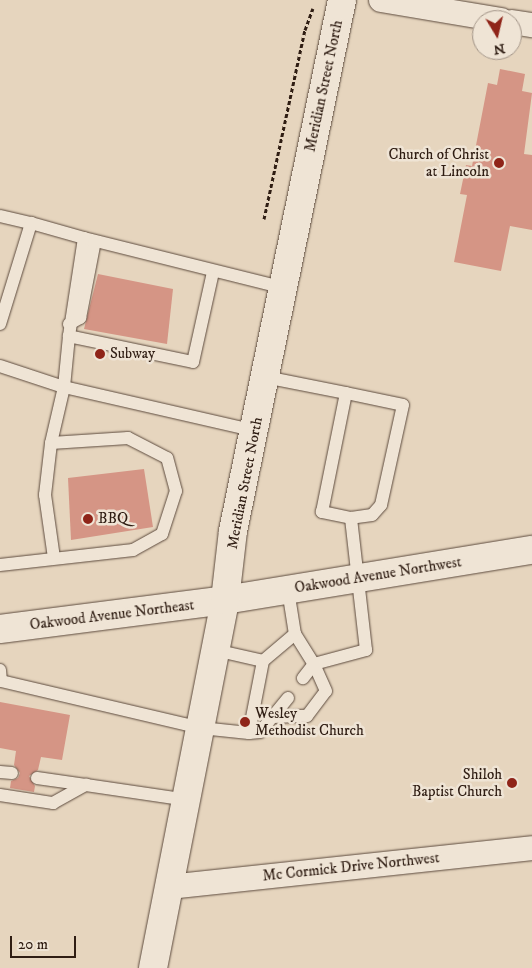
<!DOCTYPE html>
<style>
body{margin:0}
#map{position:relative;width:532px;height:968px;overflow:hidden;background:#e6d5be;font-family:"IM FELL DW Pica",serif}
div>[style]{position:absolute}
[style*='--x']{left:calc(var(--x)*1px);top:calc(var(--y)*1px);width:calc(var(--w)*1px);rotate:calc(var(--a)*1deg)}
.building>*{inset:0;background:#d59585}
.path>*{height:3px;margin-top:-1.5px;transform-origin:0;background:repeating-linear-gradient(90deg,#2f1d13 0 4px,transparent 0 6.5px)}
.roads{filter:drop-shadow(0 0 1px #5d4b3e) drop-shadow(0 0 1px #5d4b3e)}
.lane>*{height:12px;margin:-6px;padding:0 6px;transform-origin:6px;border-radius:6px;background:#efe4d5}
.street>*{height:24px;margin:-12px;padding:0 12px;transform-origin:12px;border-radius:12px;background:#efe4d5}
.secondary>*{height:28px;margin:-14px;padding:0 14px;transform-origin:14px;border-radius:14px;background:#efe4d5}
.dots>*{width:14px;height:14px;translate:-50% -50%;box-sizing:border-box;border:2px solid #efe4d5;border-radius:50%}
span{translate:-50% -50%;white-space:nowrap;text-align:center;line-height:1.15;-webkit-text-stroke:5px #efe4d5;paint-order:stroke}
.street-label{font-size:15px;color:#2f1d13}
.poi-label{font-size:15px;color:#2f1d13}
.right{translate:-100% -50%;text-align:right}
.left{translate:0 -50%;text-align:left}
.north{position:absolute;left:472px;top:10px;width:50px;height:50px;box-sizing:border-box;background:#efe4d5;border:1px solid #a29487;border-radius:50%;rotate:171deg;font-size:14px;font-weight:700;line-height:20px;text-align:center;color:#2f1d13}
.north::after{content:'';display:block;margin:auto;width:18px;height:22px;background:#8f2418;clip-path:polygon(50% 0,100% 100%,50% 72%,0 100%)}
.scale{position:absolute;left:10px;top:936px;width:66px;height:22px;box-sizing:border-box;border:2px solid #2f1d13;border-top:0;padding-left:6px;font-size:15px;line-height:18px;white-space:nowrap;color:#2f1d13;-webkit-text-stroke:4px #efe4d5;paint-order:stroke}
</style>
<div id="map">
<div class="building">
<i style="clip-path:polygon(500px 69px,525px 74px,522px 91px,532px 93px,524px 154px,532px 155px,532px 230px,510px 226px,501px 271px,454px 262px,467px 195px,460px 194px,466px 165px,472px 166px,488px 83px,497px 85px)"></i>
<i style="clip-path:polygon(98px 274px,173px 289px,167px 344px,84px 329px)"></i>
<i style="clip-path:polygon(144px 469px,153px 527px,71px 540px,68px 478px)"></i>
<i style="clip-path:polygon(0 702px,70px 715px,62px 760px,41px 757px,38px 770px,29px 776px,35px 786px,34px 792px,10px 788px,11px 781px,18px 778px,20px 773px,14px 765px,16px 751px,0 748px)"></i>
</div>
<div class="path">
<i style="--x:264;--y:219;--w:193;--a:-77.8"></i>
<i style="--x:305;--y:30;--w:23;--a:-70"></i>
</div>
<div class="roads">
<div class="lane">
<i style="--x:0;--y:216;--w:32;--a:13"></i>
<i style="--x:213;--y:272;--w:92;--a:102.5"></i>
<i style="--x:193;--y:362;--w:127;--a:-168.2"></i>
<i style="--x:69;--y:336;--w:99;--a:-81.3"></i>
<i style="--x:84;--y:238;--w:203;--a:14"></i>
<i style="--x:0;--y:324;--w:106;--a:-72.9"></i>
<i style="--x:31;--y:223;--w:55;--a:15.8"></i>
<i style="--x:69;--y:324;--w:13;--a:-29"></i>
<i style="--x:80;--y:318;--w:78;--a:-79"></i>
<i style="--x:0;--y:366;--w:67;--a:18.2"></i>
<i style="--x:64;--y:387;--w:197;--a:12.9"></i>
<i style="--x:265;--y:377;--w:83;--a:11.2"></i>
<i style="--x:346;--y:393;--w:58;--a:11.9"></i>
<i style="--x:403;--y:405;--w:102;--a:102.4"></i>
<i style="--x:381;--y:505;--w:13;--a:132"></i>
<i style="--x:372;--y:515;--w:21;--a:172"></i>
<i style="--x:351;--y:518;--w:30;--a:-168"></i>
<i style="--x:322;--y:512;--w:121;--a:-78.6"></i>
<i style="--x:54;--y:558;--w:64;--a:-98.1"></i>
<i style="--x:45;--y:495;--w:52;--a:-83.4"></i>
<i style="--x:51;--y:443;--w:57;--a:-76.9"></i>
<i style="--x:64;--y:387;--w:51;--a:-84.4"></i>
<i style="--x:0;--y:565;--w:134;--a:-6.4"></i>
<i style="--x:133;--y:550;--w:33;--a:-29"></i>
<i style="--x:162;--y:534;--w:45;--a:-72"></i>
<i style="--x:176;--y:491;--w:34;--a:-105"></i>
<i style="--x:167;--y:458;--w:44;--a:-152.9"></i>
<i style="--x:128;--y:438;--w:77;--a:176.3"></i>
<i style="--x:288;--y:590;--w:45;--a:81"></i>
<i style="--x:295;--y:634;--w:36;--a:58"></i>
<i style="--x:314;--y:664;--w:54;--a:-15.1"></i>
<i style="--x:366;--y:650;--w:133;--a:-96.5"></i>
<i style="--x:215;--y:650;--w:49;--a:12.9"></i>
<i style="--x:263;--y:661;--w:42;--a:-40.2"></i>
<i style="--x:0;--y:670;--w:11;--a:85"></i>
<i style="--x:1;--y:681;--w:205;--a:13.2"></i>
<i style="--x:201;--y:728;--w:48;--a:5.9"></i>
<i style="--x:249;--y:733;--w:73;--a:-79"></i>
<i style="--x:273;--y:717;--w:34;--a:-2"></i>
<i style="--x:307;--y:716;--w:31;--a:-53"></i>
<i style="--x:326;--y:691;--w:30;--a:-114"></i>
<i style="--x:314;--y:664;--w:18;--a:128"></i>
<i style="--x:249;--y:733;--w:11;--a:-5"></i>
<i style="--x:260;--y:732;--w:44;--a:-50.5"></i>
<i style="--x:0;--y:772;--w:12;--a:5"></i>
<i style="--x:37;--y:778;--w:49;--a:8.1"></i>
<i style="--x:0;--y:795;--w:54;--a:8.6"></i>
<i style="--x:53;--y:803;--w:38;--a:-29"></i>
<i style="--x:86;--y:785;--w:103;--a:8.4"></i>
</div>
<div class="street">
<i style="--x:381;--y:0;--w:122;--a:9.5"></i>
<i style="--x:512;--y:22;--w:20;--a:9"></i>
<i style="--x:169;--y:887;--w:365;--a:-6.1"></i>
</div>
<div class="secondary">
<i style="--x:0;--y:629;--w:227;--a:-7.3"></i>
<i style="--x:225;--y:600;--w:311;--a:-9.3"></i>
<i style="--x:153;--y:968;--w:375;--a:-78.9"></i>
<i style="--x:225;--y:600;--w:69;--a:-83.4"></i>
<i style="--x:233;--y:531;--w:542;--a:-78.4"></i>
</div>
</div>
<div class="dots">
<i style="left:499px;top:163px;background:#8f2418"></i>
<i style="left:100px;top:354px;background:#8f2418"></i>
<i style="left:88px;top:519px;background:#8f2418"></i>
<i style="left:245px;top:722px;background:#8f2418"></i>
<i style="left:512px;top:783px;background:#8f2418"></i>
</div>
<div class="street-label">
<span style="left:324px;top:86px;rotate:-78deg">Meridian Street North</span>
<span style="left:245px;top:483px;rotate:-79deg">Meridian Street North</span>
<span style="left:378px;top:575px;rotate:-9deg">Oakwood Avenue Northwest</span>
<span style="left:112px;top:615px;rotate:-7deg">Oakwood Avenue Northeast</span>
<span style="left:351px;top:867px;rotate:-6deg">Mc Cormick Drive Northwest</span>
</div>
<div class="poi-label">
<span class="right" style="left:489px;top:163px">Church of Christ<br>at Lincoln</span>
<span class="left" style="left:110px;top:354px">Subway</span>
<span class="left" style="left:98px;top:519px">BBQ</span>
<span class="left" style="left:255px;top:722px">Wesley<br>Methodist Church</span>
<span class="right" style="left:502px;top:783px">Shiloh<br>Baptist Church</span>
</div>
<div class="north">N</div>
<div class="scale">20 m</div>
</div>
